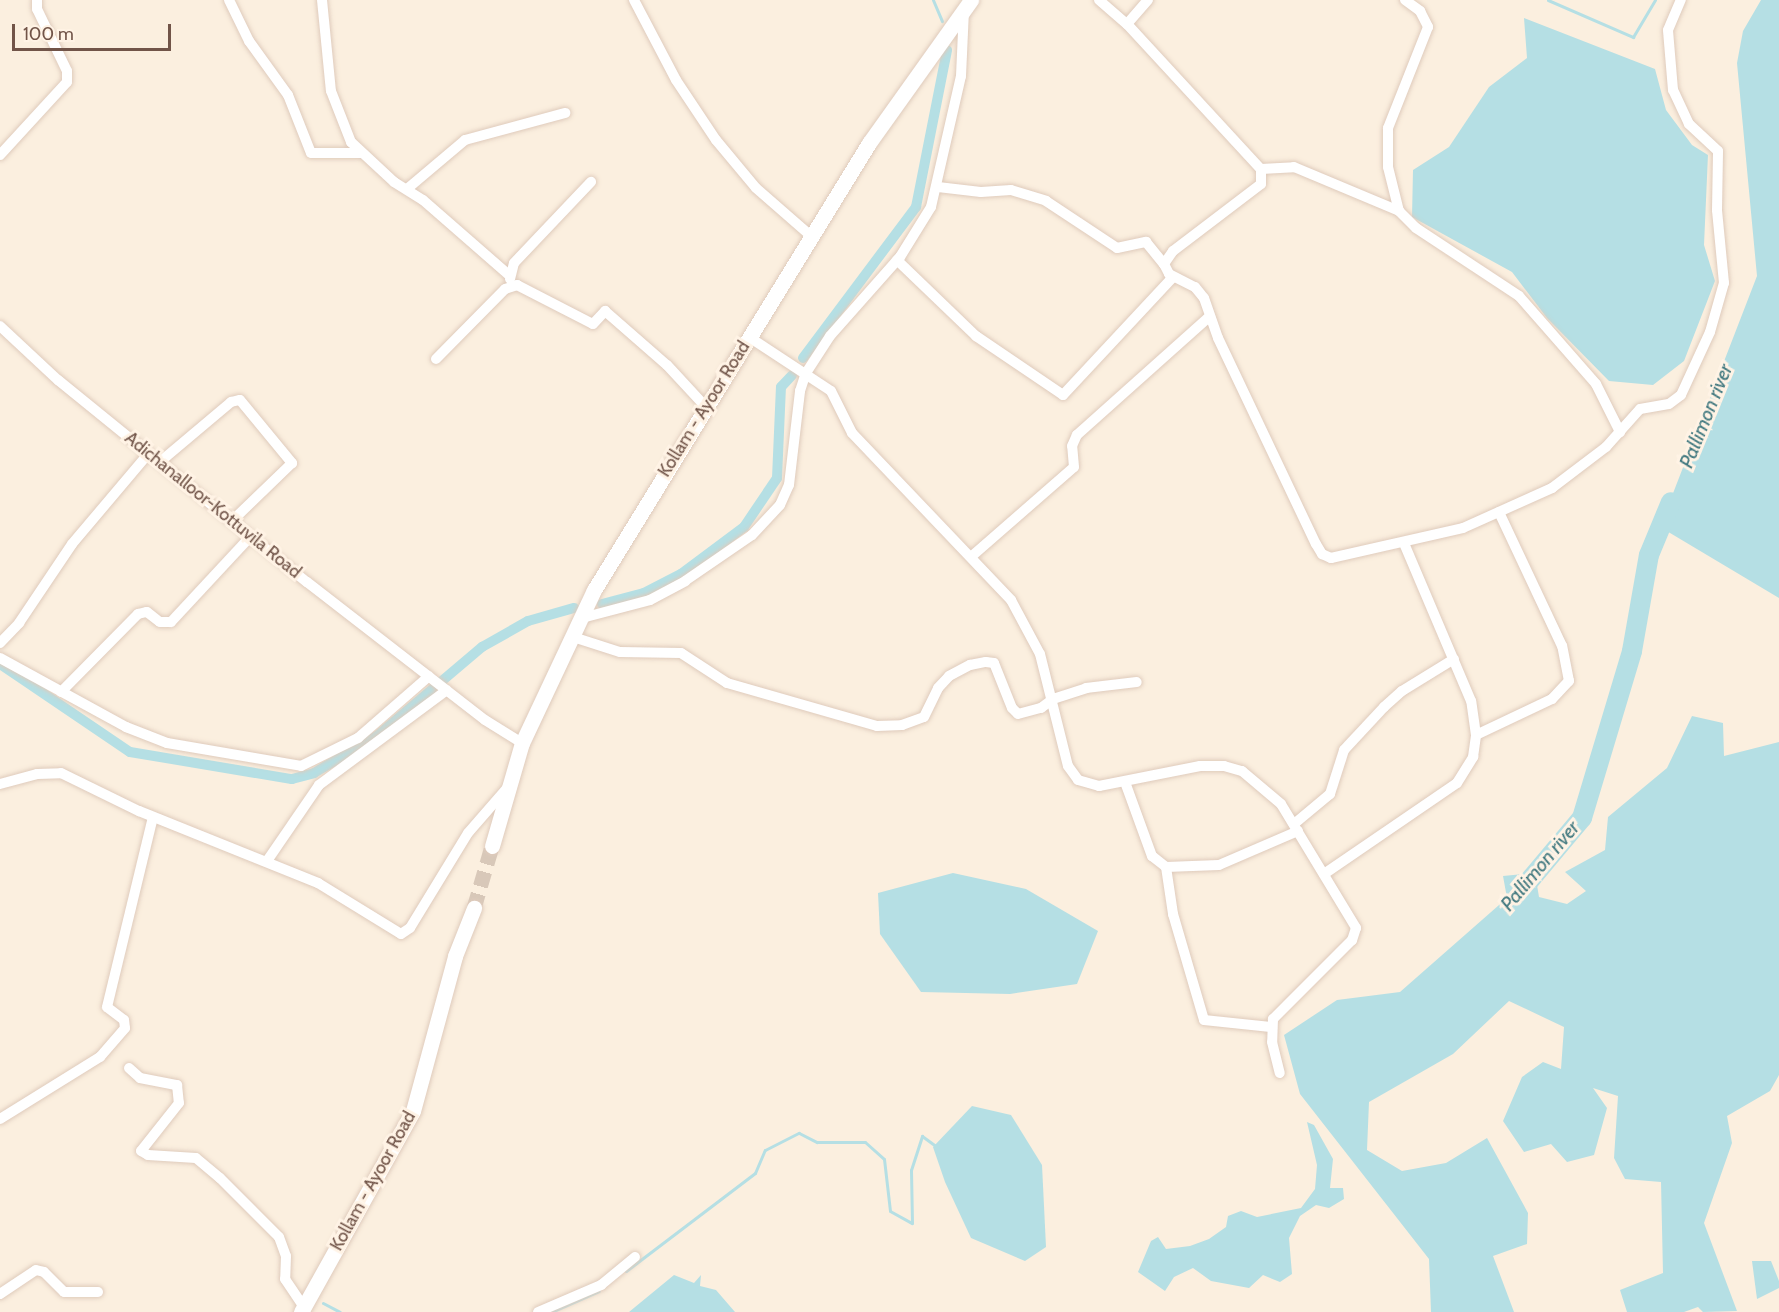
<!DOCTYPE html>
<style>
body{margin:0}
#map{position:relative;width:1779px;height:1312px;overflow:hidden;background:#fbefdf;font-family:Cabin,sans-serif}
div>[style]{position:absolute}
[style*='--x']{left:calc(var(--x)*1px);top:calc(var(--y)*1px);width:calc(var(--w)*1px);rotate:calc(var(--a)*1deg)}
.water>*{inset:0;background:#b5dfe4}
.stream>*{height:3px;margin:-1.5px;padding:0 1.5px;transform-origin:1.5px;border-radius:1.5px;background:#b5dfe4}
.canal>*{height:10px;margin:-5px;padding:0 5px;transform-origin:5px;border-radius:5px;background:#b5dfe4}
.river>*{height:20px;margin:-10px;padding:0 10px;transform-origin:10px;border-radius:10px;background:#b5dfe4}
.secondary-tunnel>*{height:15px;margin-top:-7.5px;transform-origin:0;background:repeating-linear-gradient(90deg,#d8c8b9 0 15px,transparent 0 23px)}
.roads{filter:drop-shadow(0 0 2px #dfcbbc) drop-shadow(0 0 2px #dfcbbc)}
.street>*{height:10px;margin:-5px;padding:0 5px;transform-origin:5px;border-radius:5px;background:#fff}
.secondary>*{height:15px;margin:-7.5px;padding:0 7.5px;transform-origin:7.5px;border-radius:7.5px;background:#fff}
span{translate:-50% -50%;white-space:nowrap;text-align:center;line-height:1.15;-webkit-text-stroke:6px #fff3e5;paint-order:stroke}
.street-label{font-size:18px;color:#715448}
.water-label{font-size:20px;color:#3f777e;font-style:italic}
.scale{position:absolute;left:12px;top:24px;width:159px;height:27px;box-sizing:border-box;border:3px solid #715448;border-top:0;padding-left:8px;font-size:18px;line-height:21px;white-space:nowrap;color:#715448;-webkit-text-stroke:4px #fff3e5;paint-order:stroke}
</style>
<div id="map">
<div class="water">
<i style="clip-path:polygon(1761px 0,1779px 0,1779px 598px,1660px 527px,1757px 276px,1737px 63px,1743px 31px)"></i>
<i style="clip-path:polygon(1524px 18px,1655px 69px,1666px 110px,1692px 145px,1708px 155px,1704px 245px,1715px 281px,1684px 361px,1653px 385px,1609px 381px,1547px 318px,1512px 272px,1412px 217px,1413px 170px,1449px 147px,1489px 87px,1527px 58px)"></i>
<i style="clip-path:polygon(1692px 716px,1723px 723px,1724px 756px,1779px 742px,1779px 1075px,1770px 1091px,1727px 1116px,1732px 1143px,1704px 1223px,1737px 1311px,1703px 1312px,1698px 1307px,1684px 1312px,1627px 1312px,1620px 1290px,1663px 1273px,1661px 1182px,1625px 1179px,1614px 1158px,1618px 1096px,1593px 1088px,1607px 1108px,1594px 1155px,1567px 1162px,1551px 1144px,1524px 1152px,1503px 1121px,1522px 1077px,1543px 1062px,1561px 1069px,1564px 1027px,1509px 1001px,1453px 1054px,1369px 1102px,1367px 1150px,1402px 1171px,1446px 1163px,1487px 1138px,1528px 1213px,1527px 1244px,1493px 1256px,1514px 1312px,1431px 1312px,1429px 1259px,1300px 1094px,1284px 1035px,1337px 1000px,1400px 992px,1507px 898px,1503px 876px,1535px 873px,1539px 897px,1567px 904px,1586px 891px,1565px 872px,1605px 850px,1608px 817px,1667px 768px)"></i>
<i style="clip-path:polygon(953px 873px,1026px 889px,1098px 931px,1077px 984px,1010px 994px,921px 992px,880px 934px,878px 893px)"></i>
<i style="clip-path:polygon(972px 1106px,1011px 1115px,1042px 1165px,1046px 1247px,1025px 1261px,971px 1238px,945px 1182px,933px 1147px)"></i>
<i style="clip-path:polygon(1307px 1122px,1314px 1125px,1333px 1159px,1330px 1188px,1343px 1188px,1344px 1199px,1329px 1208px,1316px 1205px,1300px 1216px,1289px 1238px,1292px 1274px,1280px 1282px,1263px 1275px,1249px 1288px,1211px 1281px,1193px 1268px,1174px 1277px,1165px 1291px,1138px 1272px,1151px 1241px,1158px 1237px,1166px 1249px,1190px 1246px,1209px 1239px,1226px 1227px,1228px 1216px,1241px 1211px,1257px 1217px,1301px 1208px,1315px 1189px,1317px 1165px)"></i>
<i style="clip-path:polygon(1752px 1261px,1771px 1261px,1779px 1281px,1779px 1288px,1757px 1299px)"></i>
<i style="clip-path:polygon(674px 1275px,694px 1283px,701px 1275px,700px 1286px,716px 1290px,735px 1312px,629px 1312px)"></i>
</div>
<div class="stream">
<i style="--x:933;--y:0;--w:23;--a:67"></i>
<i style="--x:1548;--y:0;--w:93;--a:23.5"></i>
<i style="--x:1633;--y:37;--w:43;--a:-59.3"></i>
<i style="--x:626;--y:1271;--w:162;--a:-37.2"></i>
<i style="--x:755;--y:1173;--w:25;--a:-67"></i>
<i style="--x:765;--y:1150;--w:38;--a:-27"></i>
<i style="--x:799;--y:1133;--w:20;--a:27"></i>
<i style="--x:817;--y:1142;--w:48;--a:0"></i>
<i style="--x:865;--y:1142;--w:25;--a:42"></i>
<i style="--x:884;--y:1159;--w:52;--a:83.4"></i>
<i style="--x:890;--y:1211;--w:25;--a:29"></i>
<i style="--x:912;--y:1223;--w:53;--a:-91.1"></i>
<i style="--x:911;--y:1170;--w:36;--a:-72"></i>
<i style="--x:922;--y:1136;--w:19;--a:36"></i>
<i style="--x:323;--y:1303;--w:19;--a:28"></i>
<i style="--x:551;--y:1312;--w:52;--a:-23.6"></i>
</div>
<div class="canal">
<i style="--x:803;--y:358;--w:189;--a:-53.2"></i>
<i style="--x:916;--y:207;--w:160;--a:-78.8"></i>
<i style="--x:602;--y:604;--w:43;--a:-14.7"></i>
<i style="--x:644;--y:593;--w:42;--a:-27.2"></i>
<i style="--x:681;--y:574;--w:79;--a:-36.7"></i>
<i style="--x:744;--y:527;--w:59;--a:-56"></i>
<i style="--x:777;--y:478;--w:91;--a:-87.5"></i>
<i style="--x:781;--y:387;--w:16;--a:-47"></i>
<i style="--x:0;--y:664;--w:157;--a:34.1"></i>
<i style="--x:130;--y:752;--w:164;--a:9.5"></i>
<i style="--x:292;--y:779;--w:23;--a:-15"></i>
<i style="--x:314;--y:773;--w:73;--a:-30.4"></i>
<i style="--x:377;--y:736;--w:138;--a:-40.3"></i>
<i style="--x:482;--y:647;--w:53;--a:-29.5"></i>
<i style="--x:528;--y:621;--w:48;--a:-15.8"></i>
</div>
<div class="river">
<i style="--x:1519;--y:893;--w:98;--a:-50"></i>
<i style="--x:1582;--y:818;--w:174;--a:-73.3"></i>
<i style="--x:1632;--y:651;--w:97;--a:-80"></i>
<i style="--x:1649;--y:555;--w:57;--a:-67.5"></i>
</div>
<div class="secondary-tunnel">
<i style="--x:474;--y:908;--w:65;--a:-73.8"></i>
</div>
<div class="roads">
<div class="street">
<i style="--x:229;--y:0;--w:46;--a:64"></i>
<i style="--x:249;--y:41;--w:67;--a:54.2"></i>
<i style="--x:288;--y:95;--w:62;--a:68.4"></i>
<i style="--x:311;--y:153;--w:50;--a:0"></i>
<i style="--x:322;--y:0;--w:91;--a:84.4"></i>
<i style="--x:331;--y:91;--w:55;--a:68.6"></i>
<i style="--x:351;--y:142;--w:59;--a:42.9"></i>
<i style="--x:394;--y:182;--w:34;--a:32"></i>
<i style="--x:423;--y:200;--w:114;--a:41.1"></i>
<i style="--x:634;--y:0;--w:90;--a:62.3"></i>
<i style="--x:676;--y:80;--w:72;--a:56.3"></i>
<i style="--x:716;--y:140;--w:62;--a:50.2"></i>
<i style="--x:756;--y:188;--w:73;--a:41.1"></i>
<i style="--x:1099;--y:0;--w:37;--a:41"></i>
<i style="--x:1127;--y:24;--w:197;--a:47.3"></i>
<i style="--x:1261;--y:169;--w:15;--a:90"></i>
<i style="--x:1261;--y:184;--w:111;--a:142.7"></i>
<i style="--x:1173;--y:251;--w:16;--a:125"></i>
<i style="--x:1164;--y:264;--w:11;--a:63"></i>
<i style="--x:1169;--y:274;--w:29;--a:27"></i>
<i style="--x:1195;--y:287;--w:14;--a:51"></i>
<i style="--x:1204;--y:298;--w:42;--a:70.7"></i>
<i style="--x:1218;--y:338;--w:228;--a:64.6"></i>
<i style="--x:1316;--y:544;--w:12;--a:59"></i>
<i style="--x:1322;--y:554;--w:10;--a:24"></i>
<i style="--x:1331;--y:558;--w:135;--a:-12.8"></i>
<i style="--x:1463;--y:528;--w:98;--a:-24.2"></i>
<i style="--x:1552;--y:488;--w:68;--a:-37.2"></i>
<i style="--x:1606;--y:447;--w:51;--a:-48.2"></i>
<i style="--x:1640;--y:409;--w:29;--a:-10"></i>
<i style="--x:1669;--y:404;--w:15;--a:-37"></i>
<i style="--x:1681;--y:395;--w:69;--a:-65.3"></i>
<i style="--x:1710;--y:332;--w:51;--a:-74.1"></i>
<i style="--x:1724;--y:283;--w:73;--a:-95.5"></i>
<i style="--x:1717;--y:210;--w:59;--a:-89"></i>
<i style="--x:1718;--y:151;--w:40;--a:-137"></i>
<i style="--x:1689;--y:124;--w:38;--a:-115"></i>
<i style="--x:1673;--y:90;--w:60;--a:-94.8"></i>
<i style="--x:1668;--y:30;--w:33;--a:-67"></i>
<i style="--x:1405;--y:0;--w:19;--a:36"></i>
<i style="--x:1420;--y:11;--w:18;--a:63"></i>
<i style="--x:1428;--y:27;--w:109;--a:111.6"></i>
<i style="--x:1388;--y:128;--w:39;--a:90"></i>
<i style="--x:1388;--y:167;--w:45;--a:76"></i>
<i style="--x:1399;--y:211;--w:24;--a:45"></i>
<i style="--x:1416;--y:228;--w:123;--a:33.4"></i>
<i style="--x:1519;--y:296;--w:117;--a:48.8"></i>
<i style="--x:1596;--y:384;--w:54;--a:63.4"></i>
<i style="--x:1127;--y:24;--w:32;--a:-49"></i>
<i style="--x:0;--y:155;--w:99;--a:-47.5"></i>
<i style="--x:67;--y:82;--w:11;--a:-90"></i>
<i style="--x:67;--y:71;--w:69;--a:-115.8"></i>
<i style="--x:37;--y:9;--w:9;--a:-90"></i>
<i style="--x:1261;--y:169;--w:33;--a:-3"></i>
<i style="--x:1294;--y:167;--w:114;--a:22.7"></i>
<i style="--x:938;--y:187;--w:43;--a:6.6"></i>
<i style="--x:981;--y:192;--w:30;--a:-4"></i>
<i style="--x:1011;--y:190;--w:37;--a:17"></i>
<i style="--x:1046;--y:201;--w:85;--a:33.5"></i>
<i style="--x:1117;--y:248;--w:30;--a:-12"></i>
<i style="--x:1146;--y:242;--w:28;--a:51"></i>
<i style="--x:407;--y:189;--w:76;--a:-40.2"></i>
<i style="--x:465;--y:140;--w:104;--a:-15.1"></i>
<i style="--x:897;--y:260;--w:110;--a:43.9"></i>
<i style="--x:976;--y:336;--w:105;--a:34.1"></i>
<i style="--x:1063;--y:395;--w:161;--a:-47"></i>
<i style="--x:510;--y:279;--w:16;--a:-76"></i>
<i style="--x:514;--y:263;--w:112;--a:-46.5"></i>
<i style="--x:0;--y:326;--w:79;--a:43"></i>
<i style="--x:58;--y:380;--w:321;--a:39.1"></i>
<i style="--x:307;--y:582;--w:225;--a:37.8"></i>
<i style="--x:485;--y:720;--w:44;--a:31.9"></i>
<i style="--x:749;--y:337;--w:98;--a:33.4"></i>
<i style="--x:831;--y:391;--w:47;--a:63.4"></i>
<i style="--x:852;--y:433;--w:231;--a:46.4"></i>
<i style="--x:1011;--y:600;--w:61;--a:61.8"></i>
<i style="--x:1040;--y:654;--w:115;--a:76"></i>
<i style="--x:1068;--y:766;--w:17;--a:54"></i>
<i style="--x:1078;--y:780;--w:22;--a:16"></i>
<i style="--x:1099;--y:786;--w:103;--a:-11.2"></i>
<i style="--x:1200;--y:766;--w:24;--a:0"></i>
<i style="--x:1224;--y:766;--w:19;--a:16"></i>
<i style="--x:1242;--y:771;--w:51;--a:40.2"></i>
<i style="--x:1281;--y:804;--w:145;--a:58.8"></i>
<i style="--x:1356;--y:928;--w:13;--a:108"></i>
<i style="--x:1352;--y:940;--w:112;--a:135"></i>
<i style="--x:1273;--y:1019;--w:23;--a:92"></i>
<i style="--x:1272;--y:1042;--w:32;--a:76"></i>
<i style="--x:436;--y:359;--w:98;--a:-45.4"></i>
<i style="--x:505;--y:289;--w:13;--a:-18"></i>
<i style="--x:517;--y:285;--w:85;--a:27.2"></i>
<i style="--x:593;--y:324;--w:18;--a:-47"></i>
<i style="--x:605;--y:311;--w:82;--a:41.1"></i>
<i style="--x:667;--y:365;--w:56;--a:47.2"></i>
<i style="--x:161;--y:461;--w:92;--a:-40.1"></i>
<i style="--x:231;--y:402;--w:9;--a:-13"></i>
<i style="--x:240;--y:400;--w:82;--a:50.5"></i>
<i style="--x:292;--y:463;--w:83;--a:136"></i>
<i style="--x:972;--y:556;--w:135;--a:-41.1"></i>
<i style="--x:1074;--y:467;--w:21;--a:-95"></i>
<i style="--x:1072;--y:446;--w:12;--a:-66"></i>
<i style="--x:1077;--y:435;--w:178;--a:-41.8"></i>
<i style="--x:582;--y:618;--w:70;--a:-14.8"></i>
<i style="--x:650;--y:600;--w:40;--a:-28"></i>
<i style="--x:685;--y:581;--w:81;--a:-34.5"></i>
<i style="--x:752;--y:535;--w:41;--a:-47"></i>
<i style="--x:780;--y:505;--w:22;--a:-66"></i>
<i style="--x:789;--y:485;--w:95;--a:-83.3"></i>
<i style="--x:800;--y:391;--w:19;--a:-72"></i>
<i style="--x:806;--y:373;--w:44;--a:-57"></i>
<i style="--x:830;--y:336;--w:106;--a:-48.5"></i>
<i style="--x:900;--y:257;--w:59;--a:-58.2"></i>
<i style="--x:931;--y:207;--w:134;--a:-77.1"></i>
<i style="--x:961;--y:76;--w:66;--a:-87.4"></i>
<i style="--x:573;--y:637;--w:49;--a:17.7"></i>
<i style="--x:620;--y:652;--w:61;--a:0.9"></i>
<i style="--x:681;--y:653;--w:55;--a:33.1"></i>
<i style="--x:727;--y:683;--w:156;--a:16"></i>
<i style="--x:877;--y:726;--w:25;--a:-2"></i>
<i style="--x:902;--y:725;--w:23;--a:-20"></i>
<i style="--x:924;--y:717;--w:32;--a:-64"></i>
<i style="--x:938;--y:688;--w:16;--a:-47"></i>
<i style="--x:949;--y:676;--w:24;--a:-28"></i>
<i style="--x:970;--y:665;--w:16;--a:-11"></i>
<i style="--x:986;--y:662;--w:8;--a:7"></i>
<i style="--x:994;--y:663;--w:48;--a:68.2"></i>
<i style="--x:1012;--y:708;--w:8;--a:45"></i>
<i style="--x:1018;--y:714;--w:24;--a:-15"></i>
<i style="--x:1041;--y:708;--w:15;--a:-37"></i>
<i style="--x:1053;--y:699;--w:35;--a:-18"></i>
<i style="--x:1086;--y:688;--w:51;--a:-6.7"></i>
<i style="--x:0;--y:643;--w:28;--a:-46"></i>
<i style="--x:19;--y:623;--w:95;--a:-56.1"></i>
<i style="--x:72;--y:544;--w:119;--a:-49.8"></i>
<i style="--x:0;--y:658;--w:144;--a:28.7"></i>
<i style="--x:126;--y:727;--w:44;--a:21.3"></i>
<i style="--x:167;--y:743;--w:136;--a:9.7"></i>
<i style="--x:301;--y:766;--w:64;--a:-26.2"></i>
<i style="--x:358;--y:738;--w:94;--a:-41.1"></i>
<i style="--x:61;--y:692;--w:110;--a:-45.4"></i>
<i style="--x:138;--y:614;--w:9;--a:-13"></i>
<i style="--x:147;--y:612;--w:16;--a:38"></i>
<i style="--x:160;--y:622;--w:11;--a:0"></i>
<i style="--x:171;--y:622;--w:117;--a:-47.1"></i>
<i style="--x:1476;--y:735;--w:84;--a:-25.3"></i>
<i style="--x:1552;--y:699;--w:25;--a:-47"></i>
<i style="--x:1569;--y:681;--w:36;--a:-101"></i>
<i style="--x:1562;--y:646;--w:148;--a:-115.2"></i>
<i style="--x:1125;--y:782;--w:79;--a:70"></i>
<i style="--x:1152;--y:856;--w:18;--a:38"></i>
<i style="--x:1166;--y:867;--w:53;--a:-2.2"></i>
<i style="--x:1219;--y:865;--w:86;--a:-23.3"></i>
<i style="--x:0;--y:784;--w:38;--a:-15"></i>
<i style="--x:37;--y:774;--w:24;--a:-2"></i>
<i style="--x:61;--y:773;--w:87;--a:26"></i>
<i style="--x:139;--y:811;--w:193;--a:21.9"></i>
<i style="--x:318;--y:883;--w:97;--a:31.6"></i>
<i style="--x:401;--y:934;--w:11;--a:-34"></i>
<i style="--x:410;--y:928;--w:111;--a:-58.6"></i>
<i style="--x:468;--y:833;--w:61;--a:-49"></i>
<i style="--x:1294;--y:824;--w:47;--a:-39.8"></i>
<i style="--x:1330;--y:794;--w:46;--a:-72.3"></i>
<i style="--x:1344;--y:750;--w:59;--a:-47.1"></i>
<i style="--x:1384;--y:707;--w:24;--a:-42"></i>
<i style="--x:1402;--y:691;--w:61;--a:-31.6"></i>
<i style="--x:267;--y:861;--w:92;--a:-55.6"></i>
<i style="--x:319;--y:785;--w:159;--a:-36.6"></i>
<i style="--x:1166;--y:867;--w:48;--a:81.5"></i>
<i style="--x:1173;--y:914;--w:110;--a:73.7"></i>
<i style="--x:1204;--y:1020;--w:67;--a:6"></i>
<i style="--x:1324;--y:874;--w:161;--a:-34.4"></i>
<i style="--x:1457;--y:783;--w:31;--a:-58"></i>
<i style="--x:1473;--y:757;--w:22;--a:-82"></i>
<i style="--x:1476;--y:735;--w:34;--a:-98"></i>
<i style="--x:1471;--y:701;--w:172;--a:-113"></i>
<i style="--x:129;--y:1068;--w:15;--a:42"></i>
<i style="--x:140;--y:1078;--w:38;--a:11"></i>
<i style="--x:177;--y:1085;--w:18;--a:84"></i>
<i style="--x:179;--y:1103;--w:61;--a:128.4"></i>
<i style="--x:141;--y:1151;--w:8;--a:30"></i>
<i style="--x:148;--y:1155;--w:48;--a:3.6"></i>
<i style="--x:196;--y:1158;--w:31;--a:40"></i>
<i style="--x:220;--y:1178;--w:83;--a:45"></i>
<i style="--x:279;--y:1237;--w:20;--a:70"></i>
<i style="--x:286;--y:1256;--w:23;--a:92"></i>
<i style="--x:285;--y:1279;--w:37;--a:56"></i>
<i style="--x:0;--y:1119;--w:118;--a:-31.8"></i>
<i style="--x:100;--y:1057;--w:38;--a:-49"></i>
<i style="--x:125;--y:1028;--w:8;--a:-97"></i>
<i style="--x:124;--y:1020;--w:21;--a:-143"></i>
<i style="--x:107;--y:1007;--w:195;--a:-76.4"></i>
<i style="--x:0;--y:1294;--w:43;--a:-33.7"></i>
<i style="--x:36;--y:1270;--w:8;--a:14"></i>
<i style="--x:44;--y:1272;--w:28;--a:45"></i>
<i style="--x:64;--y:1292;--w:34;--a:0"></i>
<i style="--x:538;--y:1312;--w:69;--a:-23.2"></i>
<i style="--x:601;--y:1285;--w:44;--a:-39.5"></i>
</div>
<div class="secondary">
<i style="--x:492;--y:846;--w:107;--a:-73.8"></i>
<i style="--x:522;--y:743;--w:169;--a:-64.8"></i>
<i style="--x:594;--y:590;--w:525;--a:-58.4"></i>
<i style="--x:869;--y:143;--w:176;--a:-54.5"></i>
<i style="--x:301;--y:1312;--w:230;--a:-60.9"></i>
<i style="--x:413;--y:1111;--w:161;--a:-74.8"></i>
<i style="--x:455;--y:956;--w:52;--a:-68.4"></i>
</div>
</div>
<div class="street-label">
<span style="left:704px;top:409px;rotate:-58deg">Kollam - Ayoor Road</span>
<span style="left:213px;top:505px;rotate:39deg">Adichanalloor-Kottuvila Road</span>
<span style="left:373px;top:1181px;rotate:-61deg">Kollam - Ayoor Road</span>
</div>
<div class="water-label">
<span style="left:1706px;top:416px;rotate:-68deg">Pallimon river</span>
<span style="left:1540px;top:866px;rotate:-50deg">Pallimon river</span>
</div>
<div class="scale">100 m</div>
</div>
